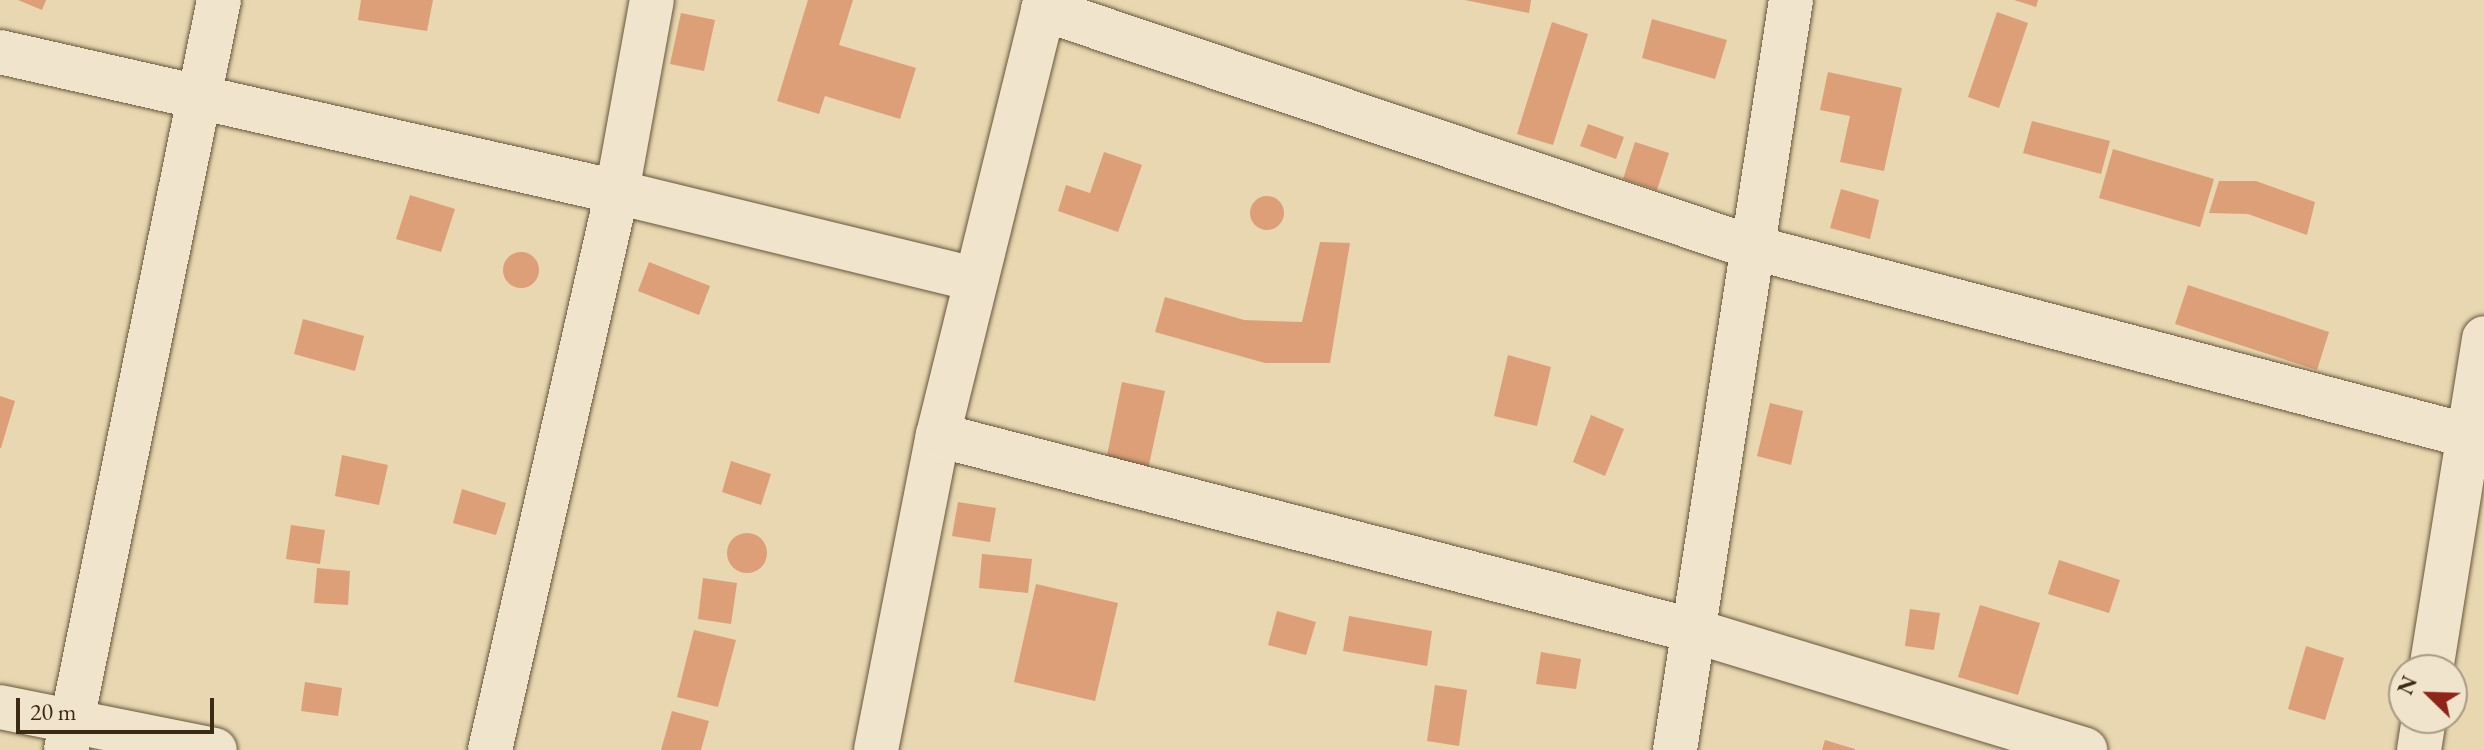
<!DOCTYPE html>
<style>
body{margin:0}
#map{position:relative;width:2484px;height:750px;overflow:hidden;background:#e8d7b0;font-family:"EB Garamond",serif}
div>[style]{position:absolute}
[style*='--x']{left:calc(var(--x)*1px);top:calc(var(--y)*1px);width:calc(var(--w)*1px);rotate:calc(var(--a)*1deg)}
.building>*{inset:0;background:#dc9f77}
.round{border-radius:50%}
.roads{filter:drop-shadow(0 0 2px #67563b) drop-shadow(0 0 2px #67563b)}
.minor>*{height:44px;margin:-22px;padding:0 22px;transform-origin:22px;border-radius:22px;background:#f0e5cc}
span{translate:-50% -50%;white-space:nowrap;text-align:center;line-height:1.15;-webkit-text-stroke:8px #f0e5cc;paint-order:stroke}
.north{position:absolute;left:2388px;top:654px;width:80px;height:80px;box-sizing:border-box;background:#f0e5cc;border:2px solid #a89b82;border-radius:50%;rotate:293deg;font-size:22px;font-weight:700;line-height:32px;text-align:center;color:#3c2b14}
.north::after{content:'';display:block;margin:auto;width:28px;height:36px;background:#8f2418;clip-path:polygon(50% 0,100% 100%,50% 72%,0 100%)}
.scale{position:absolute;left:16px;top:698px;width:198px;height:36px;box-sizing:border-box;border:4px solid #3c2b14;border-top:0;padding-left:10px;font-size:24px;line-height:28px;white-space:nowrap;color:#3c2b14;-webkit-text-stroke:6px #f0e5cc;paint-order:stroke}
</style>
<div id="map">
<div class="building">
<i style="clip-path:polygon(18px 0,46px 0,42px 10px)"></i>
<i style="clip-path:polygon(361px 0,433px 0,427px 31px,358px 20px)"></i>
<i style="clip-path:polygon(808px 0,853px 0,839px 45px,916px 68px,900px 119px,825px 96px,819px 114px,777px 101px)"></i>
<i style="clip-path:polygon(1465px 0,1531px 0,1529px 13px)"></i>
<i style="clip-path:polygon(2014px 0,2038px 0,2036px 7px)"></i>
<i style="clip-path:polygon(1997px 12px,2028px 23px,1999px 108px,1968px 97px)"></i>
<i style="clip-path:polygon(681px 13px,715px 20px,704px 71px,670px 64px)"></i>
<i style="clip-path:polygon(1652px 19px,1727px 40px,1715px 79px,1642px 58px)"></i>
<i style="clip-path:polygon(1552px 22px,1588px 34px,1553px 145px,1517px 134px)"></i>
<i style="clip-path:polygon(1828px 72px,1902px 88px,1884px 171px,1840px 162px,1850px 116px,1820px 110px)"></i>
<i style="clip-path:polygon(2032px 121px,2110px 141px,2101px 174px,2023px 153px)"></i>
<i style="clip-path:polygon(1588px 124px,1624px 137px,1616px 159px,1580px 146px)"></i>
<i style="clip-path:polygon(1635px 142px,1669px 153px,1657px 190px,1623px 179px)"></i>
<i style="clip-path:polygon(2113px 149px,2214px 179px,2200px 227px,2099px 198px)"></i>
<i style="clip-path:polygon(1104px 152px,1142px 165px,1118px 232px,1058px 211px,1066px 185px,1090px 193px)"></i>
<i style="clip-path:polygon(2219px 181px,2256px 181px,2315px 202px,2307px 235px,2248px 214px,2209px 213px)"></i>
<i style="clip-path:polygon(1841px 189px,1879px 200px,1870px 239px,1830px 228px)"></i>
<i style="clip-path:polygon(410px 195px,455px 209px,441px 252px,396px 239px)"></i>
<i class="round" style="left:1250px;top:196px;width:34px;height:34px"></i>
<i style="clip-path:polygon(1320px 242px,1350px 243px,1330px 363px,1265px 363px,1155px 332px,1165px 297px,1244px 320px,1302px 322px)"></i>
<i class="round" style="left:503px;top:252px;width:36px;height:36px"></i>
<i style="clip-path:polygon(649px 262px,710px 286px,699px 315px,638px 291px)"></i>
<i style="clip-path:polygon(2188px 285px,2329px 332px,2317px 370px,2175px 324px)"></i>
<i style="clip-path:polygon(303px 319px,364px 336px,355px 371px,294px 354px)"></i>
<i style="clip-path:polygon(1508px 355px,1551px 367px,1537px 426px,1494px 416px)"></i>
<i style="clip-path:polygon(1122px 382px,1165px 391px,1147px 474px,1105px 465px)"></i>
<i style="clip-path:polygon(0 396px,15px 401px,1px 448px,0 448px)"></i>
<i style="clip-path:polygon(1770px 403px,1803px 411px,1791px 465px,1757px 456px)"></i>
<i style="clip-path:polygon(1591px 415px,1624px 429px,1605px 476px,1573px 462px)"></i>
<i style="clip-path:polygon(342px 455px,388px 465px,379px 505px,335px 496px)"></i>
<i style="clip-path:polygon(731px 461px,771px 474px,761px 505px,722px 492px)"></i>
<i style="clip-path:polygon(462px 489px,506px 503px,496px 535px,453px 523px)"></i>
<i style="clip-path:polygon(958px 502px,996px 508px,990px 542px,952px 536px)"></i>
<i style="clip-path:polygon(291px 525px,325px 530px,320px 564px,286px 559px)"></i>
<i class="round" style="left:727px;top:533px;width:40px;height:40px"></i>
<i style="clip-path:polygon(982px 554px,1032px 559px,1028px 593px,979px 588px)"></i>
<i style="clip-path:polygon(2059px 560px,2120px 580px,2109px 613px,2048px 594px)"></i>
<i style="clip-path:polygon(317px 568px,350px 571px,348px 605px,314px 603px)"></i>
<i style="clip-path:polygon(703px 578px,737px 583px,731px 624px,698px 619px)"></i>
<i style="clip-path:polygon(1036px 584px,1118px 603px,1095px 701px,1014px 682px)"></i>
<i style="clip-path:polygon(1980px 605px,2040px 623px,2018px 695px,1958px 677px)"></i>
<i style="clip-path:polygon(1910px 609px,1940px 613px,1934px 650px,1905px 646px)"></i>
<i style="clip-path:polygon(1277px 611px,1316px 622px,1306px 655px,1268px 645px)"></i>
<i style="clip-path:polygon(1349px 616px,1432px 631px,1427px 666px,1343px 651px)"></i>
<i style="clip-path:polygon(694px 630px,736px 640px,718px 707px,677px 697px)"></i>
<i style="clip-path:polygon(2306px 646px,2344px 658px,2325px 720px,2288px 709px)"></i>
<i style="clip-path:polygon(1541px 652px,1581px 659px,1576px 689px,1536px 684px)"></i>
<i style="clip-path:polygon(305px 682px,342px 688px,338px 716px,301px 711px)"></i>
<i style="clip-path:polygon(1435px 685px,1467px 690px,1459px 746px,1427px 741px)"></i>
<i style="clip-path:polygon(672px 711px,709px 721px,701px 750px,661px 750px)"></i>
<i style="clip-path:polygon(1825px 740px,1855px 749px,1855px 750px,1822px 750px)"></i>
</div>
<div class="roads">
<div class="minor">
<i style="--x:1043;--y:9;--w:747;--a:18.58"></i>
<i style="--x:1751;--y:247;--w:758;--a:14.75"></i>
<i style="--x:0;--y:52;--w:633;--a:12.78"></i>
<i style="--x:617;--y:192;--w:367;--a:13.7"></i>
<i style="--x:938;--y:435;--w:778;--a:14.52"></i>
<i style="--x:1691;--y:630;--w:412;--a:16.9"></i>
<i style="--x:2431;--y:670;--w:336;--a:-80.9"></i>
<i style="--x:0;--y:707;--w:219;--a:11.3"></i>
<i style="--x:66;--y:750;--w:765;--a:-78.47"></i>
<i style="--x:490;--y:750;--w:572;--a:-77.18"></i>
<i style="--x:617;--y:192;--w:195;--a:-79.7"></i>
<i style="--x:876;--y:750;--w:321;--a:-78.9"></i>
<i style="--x:938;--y:435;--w:448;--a:-76.1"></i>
<i style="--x:1675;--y:750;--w:759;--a:-81.21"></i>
<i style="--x:2419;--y:750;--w:32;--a:-81"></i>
</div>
</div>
<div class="north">N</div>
<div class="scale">20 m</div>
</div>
